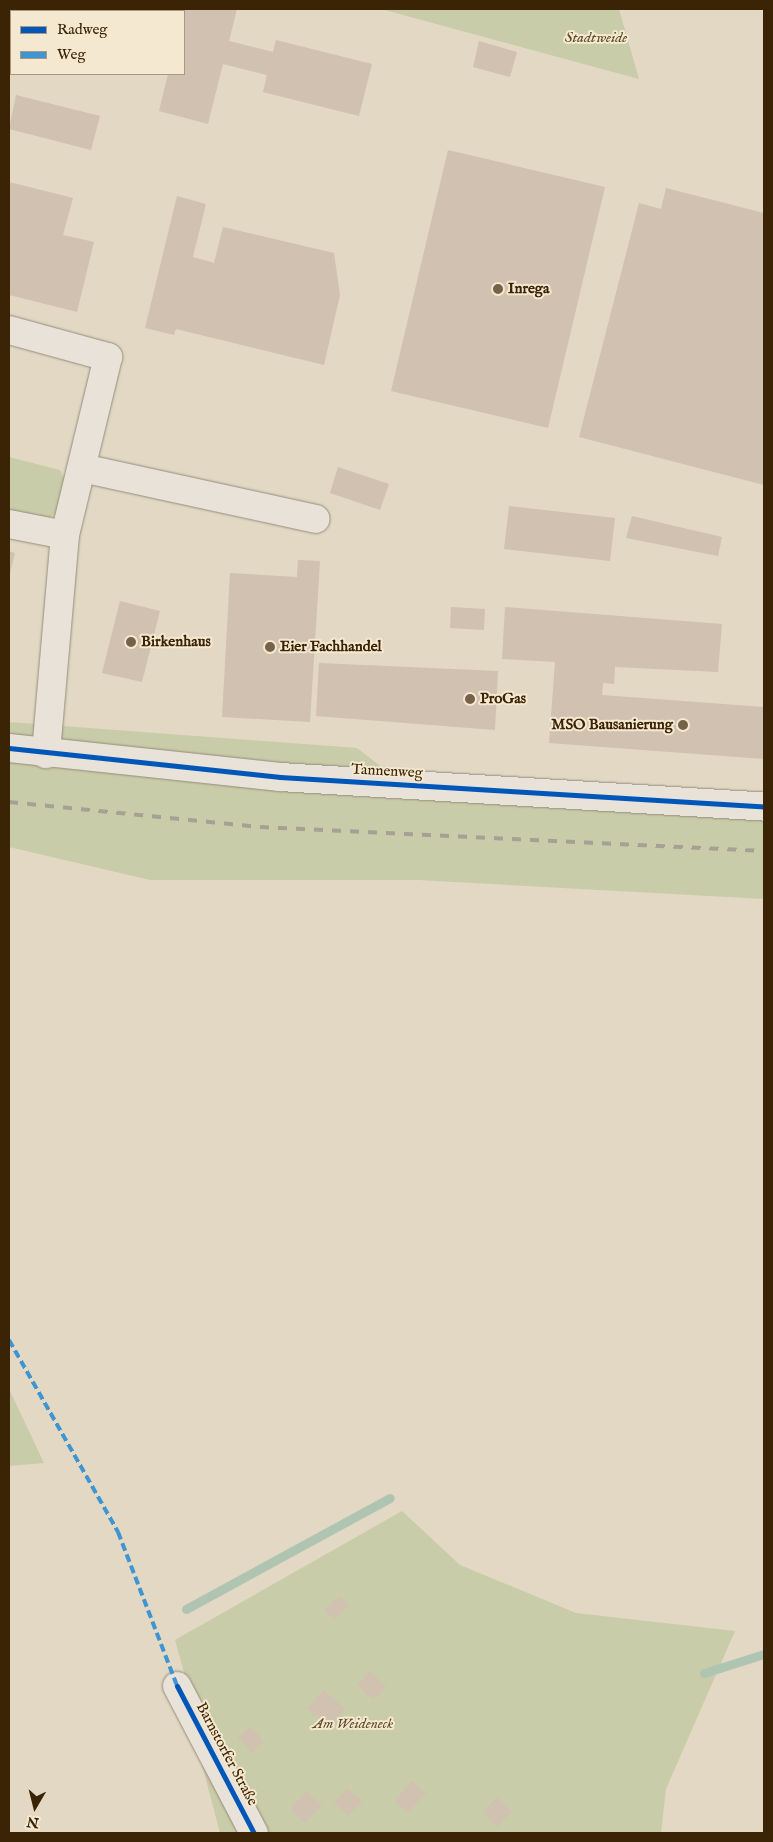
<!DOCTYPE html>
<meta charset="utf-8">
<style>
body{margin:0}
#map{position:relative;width:773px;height:1842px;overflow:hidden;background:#e2d8c3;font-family:"IM FELL English",serif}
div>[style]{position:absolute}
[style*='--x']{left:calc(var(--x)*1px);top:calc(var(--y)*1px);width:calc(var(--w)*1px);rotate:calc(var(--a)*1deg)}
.green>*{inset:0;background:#c9cca8}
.stream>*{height:9px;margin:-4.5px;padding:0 4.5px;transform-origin:4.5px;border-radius:4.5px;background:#b0c4b2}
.building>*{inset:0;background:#d0c1b0}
.roads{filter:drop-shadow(0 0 1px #958c7d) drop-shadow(0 0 1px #958c7d)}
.minor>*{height:28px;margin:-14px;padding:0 14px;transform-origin:14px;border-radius:14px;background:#e8e2d8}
.rail>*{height:4px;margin-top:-2px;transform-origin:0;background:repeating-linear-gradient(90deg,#a7a095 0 9px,transparent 0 18px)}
.quiet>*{height:4px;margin-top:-2px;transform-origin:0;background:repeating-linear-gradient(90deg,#3e95d1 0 8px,transparent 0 12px)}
.cycleway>*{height:5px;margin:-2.5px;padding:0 2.5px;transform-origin:2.5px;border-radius:2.5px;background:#0057b8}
.dots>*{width:14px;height:14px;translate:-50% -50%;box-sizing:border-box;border:2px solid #f5e8d0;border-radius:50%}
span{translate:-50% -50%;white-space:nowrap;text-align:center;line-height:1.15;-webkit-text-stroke:4px #f5e8d0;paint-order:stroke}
.park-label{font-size:15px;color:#594b28;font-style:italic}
.poi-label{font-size:15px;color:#3b2305;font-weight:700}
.left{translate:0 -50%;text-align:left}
.right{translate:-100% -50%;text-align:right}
.street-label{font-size:15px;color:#3b2305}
.frame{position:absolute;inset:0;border:10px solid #3b2305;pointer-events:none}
.legend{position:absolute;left:10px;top:10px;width:175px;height:65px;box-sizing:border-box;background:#f5e8d0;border:1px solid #ab997f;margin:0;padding:6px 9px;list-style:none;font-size:15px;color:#3b2305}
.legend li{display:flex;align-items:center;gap:10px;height:25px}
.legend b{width:25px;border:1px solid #ab997f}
.north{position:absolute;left:10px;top:1782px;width:50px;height:50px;-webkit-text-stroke:4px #f5e8d0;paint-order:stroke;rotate:188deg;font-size:14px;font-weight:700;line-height:20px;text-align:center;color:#3b2305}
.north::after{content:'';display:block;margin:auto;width:18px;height:22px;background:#3b2305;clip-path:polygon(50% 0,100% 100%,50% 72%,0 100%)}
</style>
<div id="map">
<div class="green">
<i style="clip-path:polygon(9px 9px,27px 9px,11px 11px,11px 49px)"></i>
<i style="clip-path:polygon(381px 9px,619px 9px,639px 79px)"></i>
<i style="clip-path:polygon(9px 457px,60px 470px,66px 482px,61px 508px,54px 515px,46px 519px,10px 510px)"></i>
<i style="clip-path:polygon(9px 722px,357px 748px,418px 795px,764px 819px,764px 899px,419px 880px,150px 880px,9px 847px)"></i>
<i style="clip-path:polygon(9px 1389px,44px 1463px,9px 1466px)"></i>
<i style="clip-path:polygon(402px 1511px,460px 1565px,576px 1613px,735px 1631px,666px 1789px,661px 1833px,267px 1833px,188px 1687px,175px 1640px)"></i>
<i style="clip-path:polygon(192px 1727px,246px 1833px,220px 1833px)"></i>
</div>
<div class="stream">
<i style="--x:186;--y:1609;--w:232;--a:-28.6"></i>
<i style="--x:704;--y:1673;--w:63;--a:-17.6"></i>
</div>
<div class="building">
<i style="clip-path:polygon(185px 9px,237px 9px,229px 41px,273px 52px,276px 40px,372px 64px,359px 116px,263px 92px,267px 75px,223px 64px,208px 124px,159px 111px,168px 74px,184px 74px)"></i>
<i style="clip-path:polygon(479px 41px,517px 52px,510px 77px,473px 67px)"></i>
<i style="clip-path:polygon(16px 95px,100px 116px,91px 150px,9px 129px)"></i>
<i style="clip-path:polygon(448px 150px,605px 187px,548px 428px,391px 391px)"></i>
<i style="clip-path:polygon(9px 182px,73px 198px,63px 235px,94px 242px,77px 312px,9px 295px)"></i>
<i style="clip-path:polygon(666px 188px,764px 213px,764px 485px,579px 437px,639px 203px,661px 209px)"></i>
<i style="clip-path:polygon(177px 196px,206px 204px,193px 257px,214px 263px,223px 227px,334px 253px,340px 295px,324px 365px,176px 329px,174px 335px,145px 328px)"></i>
<i style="clip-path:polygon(338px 467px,389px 484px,380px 510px,330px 493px)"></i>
<i style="clip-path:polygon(509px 506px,615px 518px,610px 561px,504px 549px)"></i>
<i style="clip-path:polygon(632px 516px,722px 537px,718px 556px,626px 538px)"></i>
<i style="clip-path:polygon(9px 551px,15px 553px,9px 577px)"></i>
<i style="clip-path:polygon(298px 560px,320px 561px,310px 722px,222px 717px,230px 573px,297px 577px)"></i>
<i style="clip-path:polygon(120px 601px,160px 611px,142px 682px,102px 673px)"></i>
<i style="clip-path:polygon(451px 607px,485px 609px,484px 630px,450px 628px)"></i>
<i style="clip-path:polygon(505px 607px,722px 624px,718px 672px,615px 667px,614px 684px,603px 683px,602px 695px,764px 707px,764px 759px,549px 743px,555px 662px,502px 659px)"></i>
<i style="clip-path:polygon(319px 663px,498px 671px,495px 730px,316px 716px)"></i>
<i style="clip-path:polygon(340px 1596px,349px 1605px,334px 1620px,324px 1610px)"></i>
<i style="clip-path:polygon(370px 1671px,386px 1687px,373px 1700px,357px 1685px)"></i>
<i style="clip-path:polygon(324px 1690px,345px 1709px,328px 1727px,307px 1708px)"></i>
<i style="clip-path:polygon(251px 1726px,264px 1742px,252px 1753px,238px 1737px)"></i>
<i style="clip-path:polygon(412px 1781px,426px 1793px,408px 1813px,394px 1801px)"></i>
<i style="clip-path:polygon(347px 1788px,362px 1801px,348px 1816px,334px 1802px)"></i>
<i style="clip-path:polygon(307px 1791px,322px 1806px,304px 1823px,290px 1808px)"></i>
<i style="clip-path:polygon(497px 1797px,512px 1811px,497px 1827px,483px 1813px)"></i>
</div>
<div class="roads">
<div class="minor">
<i style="--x:9;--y:330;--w:103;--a:15.3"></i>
<i style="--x:108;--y:357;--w:183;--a:103.6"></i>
<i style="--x:65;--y:535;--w:220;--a:95"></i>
<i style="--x:82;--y:468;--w:239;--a:12.3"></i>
<i style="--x:9;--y:524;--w:57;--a:11.1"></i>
<i style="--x:9;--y:748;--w:273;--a:6.1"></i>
<i style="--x:280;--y:777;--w:485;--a:3.5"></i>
<i style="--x:177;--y:1686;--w:166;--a:62.4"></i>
</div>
</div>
<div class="rail">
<i style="--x:9;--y:802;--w:252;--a:5.7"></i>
<i style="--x:260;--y:827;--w:505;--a:2.73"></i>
</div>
<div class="quiet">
<i style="--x:9;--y:1340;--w:221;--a:60.4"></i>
<i style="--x:118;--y:1532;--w:165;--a:69"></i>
</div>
<div class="cycleway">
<i style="--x:9;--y:748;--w:273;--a:6.1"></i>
<i style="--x:280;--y:777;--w:485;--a:3.5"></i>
<i style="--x:177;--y:1686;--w:166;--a:62.4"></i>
</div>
<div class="dots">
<i style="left:498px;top:289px;background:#756248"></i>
<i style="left:131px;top:642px;background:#756248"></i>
<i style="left:270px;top:647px;background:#756248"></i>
<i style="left:470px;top:699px;background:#756248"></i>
<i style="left:683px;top:725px;background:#756248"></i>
</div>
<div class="park-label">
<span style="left:596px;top:38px">Stadtweide</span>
<span style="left:353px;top:1724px">Am Weideneck</span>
</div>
<div class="poi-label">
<span class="left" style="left:508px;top:289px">Inrega</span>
<span class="left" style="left:141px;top:642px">Birkenhaus</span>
<span class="left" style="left:280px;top:647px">Eier Fachhandel</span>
<span class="left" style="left:480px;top:699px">ProGas</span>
<span class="right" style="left:673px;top:725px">MSO Bausanierung</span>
</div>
<div class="street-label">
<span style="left:387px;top:771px;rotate:3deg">Tannenweg</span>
<span style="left:227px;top:1754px;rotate:62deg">Barnstorfer Straße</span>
</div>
<div class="frame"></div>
<ul class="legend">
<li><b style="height:6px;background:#0057b8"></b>Radweg</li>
<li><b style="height:6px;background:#3e95d1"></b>Weg</li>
</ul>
<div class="north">N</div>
</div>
